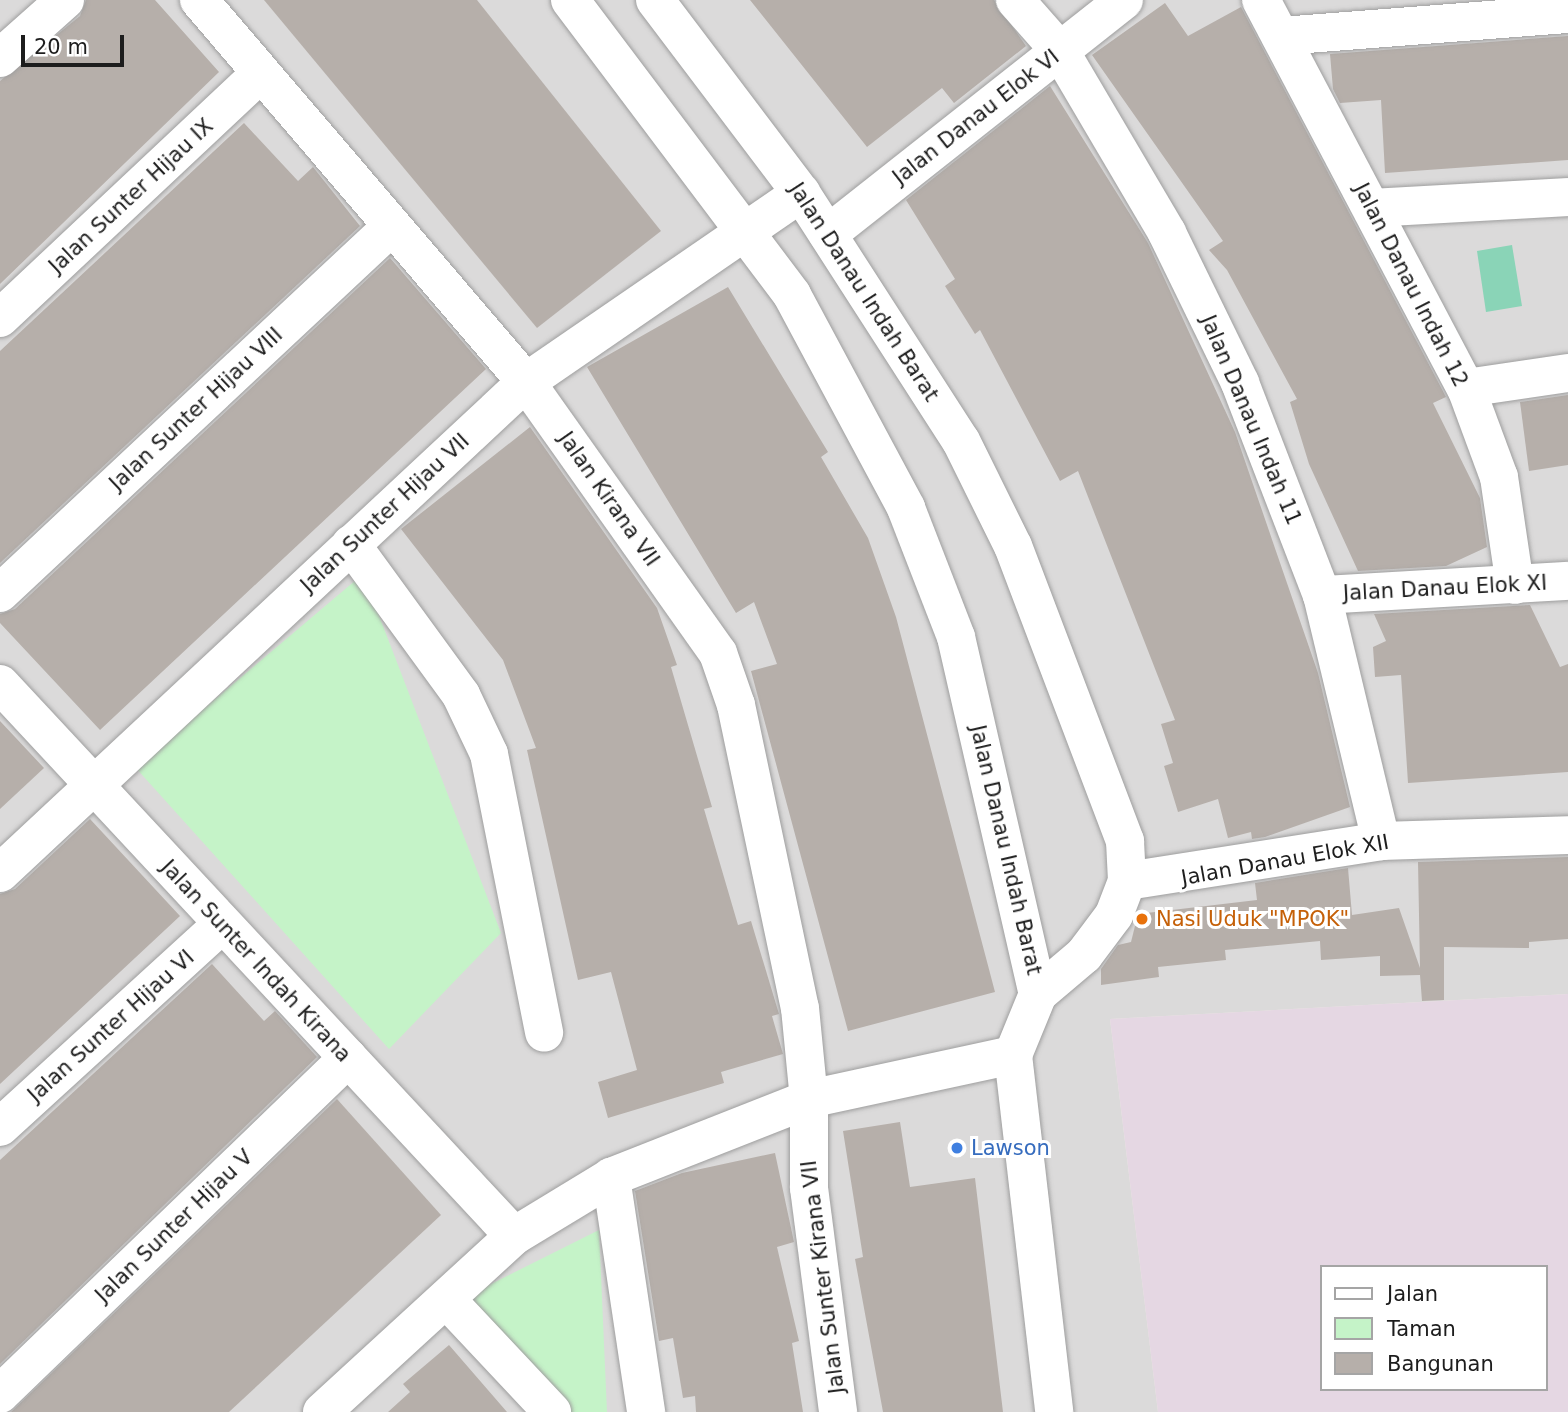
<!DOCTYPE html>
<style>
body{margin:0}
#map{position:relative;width:1568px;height:1412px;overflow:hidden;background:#edeae4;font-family:"DejaVu Sans",sans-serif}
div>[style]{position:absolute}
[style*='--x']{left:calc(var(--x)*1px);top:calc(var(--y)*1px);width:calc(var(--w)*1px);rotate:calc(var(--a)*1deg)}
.residential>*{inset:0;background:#dbdada}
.industrial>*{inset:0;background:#e5d7e3}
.park>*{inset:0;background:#c5f3c8}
.pitch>*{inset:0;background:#8ad4b7}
.building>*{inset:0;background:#b6afaa}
.roads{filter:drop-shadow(0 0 2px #9e9e9e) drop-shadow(0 0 2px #9e9e9e)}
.minor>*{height:38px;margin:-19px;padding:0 19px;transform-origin:19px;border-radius:19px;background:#fff}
.dots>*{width:19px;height:19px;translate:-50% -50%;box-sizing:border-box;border:4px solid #fff;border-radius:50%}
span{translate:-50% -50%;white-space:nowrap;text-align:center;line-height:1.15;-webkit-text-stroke:6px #fff;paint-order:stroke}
.street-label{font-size:21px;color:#1d1d1d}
.food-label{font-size:21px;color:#c56008}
.left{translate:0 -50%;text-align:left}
.shop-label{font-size:21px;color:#366cbe}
.legend{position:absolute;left:1320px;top:1265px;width:228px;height:126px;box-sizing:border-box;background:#fff;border:2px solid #a5a5a5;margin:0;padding:9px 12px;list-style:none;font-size:21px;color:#1d1d1d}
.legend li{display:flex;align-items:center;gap:14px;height:35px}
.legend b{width:35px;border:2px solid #a5a5a5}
.scale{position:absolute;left:21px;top:35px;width:103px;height:32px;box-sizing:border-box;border:4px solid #1d1d1d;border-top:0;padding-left:9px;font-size:21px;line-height:24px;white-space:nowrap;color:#1d1d1d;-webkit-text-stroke:5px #fff;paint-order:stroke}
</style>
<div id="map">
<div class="residential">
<i style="clip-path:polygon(0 0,1568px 0,1568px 994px,1110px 1019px,1158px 1412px,0 1412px)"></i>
</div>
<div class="industrial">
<i style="clip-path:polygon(evenodd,1568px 994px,1568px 1412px,1158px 1412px,1110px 1019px,1568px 994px,1321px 1267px,1545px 1267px,1545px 1389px,1321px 1389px,1321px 1267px)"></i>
</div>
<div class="park">
<i style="clip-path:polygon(363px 574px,501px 933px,389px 1049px,135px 767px)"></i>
<i style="clip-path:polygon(599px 1230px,607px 1412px,569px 1412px,463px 1298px)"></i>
</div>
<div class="pitch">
<i style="clip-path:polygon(1512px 245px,1522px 306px,1486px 312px,1477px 251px)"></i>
</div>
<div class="building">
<i style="clip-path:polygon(86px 0,155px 0,219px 72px,0 284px,0 81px,80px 16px)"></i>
<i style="clip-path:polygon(264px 0,477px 0,661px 231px,537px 328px)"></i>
<i style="clip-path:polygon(750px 0,994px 0,1026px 46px,954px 103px,942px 88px,867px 147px)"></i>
<i style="clip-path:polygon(1165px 3px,1188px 36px,1241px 7px,1446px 397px,1433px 403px,1480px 498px,1487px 547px,1446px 566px,1358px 571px,1309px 464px,1290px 402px,1297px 399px,1227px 270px,1209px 250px,1223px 241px,1092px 55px)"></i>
<i style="clip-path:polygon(1568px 36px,1568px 160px,1385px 173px,1381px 100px,1340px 103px,1333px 89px,1330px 54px)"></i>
<i style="clip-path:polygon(1050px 86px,1148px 243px,1235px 432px,1318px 673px,1350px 807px,1265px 837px,1252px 839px,1251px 832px,1228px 838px,1218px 799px,1178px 812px,1164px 766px,1173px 763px,1161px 724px,1175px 720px,1078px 471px,1060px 481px,980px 330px,975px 334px,945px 286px,955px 279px,906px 200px)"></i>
<i style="clip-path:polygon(244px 123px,298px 181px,313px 167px,360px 226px,0 563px,0 351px)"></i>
<i style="clip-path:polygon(390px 258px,486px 369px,100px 730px,0 623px,0 614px,15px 609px)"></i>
<i style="clip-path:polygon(728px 287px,828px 452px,821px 457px,868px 538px,896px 617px,995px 992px,848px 1031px,751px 671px,777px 664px,754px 602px,736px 613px,587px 367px)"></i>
<i style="clip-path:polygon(1568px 395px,1568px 465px,1529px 471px,1520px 402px)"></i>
<i style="clip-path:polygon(530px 427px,657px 608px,677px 665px,671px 667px,712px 807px,704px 809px,738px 925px,751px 921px,779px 1014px,772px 1016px,783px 1054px,721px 1072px,724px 1083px,608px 1118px,598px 1082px,637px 1070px,611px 972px,578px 980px,527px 750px,536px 748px,503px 660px,401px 529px)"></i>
<i style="clip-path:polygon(1530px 605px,1560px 667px,1568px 664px,1568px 772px,1408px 783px,1401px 675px,1375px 677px,1373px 647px,1386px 641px,1374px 614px)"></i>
<i style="clip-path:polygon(0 721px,44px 768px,0 809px)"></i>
<i style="clip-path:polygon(90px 819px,180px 916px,0 1084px,0 894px,15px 889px)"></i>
<i style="clip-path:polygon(1568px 857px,1568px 939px,1529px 942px,1529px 948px,1444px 947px,1444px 1000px,1422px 1001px,1420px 975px,1380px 976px,1380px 956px,1321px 960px,1320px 941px,1225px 950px,1226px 960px,1158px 967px,1159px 977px,1101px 985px,1101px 969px,1118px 945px,1131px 942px,1138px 914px,1257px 900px,1255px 883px,1348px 868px,1352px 915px,1399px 908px,1420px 968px,1418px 862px)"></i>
<i style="clip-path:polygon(212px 964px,264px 1021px,275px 1011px,317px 1057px,0 1364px,0 1160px)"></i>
<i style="clip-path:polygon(337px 1099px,441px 1215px,229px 1412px,11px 1412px)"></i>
<i style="clip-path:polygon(900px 1122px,910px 1187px,975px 1178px,1003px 1412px,883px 1412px,855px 1259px,863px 1257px,843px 1131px)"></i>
<i style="clip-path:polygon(775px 1153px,794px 1242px,777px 1247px,799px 1341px,792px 1343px,803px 1412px,696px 1412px,695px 1396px,683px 1398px,673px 1338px,659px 1341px,635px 1191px,682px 1173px)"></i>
<i style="clip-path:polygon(449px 1345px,507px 1412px,388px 1412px,410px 1392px,403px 1384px)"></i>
</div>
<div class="roads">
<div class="minor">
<i style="--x:199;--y:0;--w:503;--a:49.44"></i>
<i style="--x:526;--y:382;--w:332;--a:54.7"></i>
<i style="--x:718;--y:653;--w:55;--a:70.9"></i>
<i style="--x:736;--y:705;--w:310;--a:78.1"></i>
<i style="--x:800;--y:1008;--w:91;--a:84.4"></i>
<i style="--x:809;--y:1099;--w:89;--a:90"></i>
<i style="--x:809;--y:1188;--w:226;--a:82.6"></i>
<i style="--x:570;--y:0;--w:369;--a:53"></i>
<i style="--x:792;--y:295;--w:242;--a:61.8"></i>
<i style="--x:906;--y:508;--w:138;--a:68.8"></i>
<i style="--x:956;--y:637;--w:366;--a:77.1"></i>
<i style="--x:655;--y:0;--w:242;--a:52.9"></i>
<i style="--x:801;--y:193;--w:295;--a:57.2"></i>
<i style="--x:961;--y:441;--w:117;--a:63.7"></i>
<i style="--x:1013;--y:546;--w:316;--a:69.2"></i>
<i style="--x:1125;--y:841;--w:40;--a:87.1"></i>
<i style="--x:1127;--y:881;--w:36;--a:111"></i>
<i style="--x:1114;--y:915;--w:50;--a:126.9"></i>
<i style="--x:1084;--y:955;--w:60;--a:139.7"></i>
<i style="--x:1038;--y:994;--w:66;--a:112.3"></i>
<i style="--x:1013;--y:1055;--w:359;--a:83.4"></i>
<i style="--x:1015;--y:0;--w:68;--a:48.6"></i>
<i style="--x:1060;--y:51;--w:211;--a:59.5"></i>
<i style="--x:1167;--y:233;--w:167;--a:64"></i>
<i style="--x:1240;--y:383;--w:227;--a:68.9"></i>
<i style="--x:1322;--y:595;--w:253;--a:76.5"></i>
<i style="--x:1261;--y:0;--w:439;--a:62.2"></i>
<i style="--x:1466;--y:388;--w:95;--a:69.7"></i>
<i style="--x:1499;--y:477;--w:109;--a:81.6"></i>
<i style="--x:1281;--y:36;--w:288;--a:-4.4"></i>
<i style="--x:0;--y:58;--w:87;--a:-41.7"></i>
<i style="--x:1372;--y:208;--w:196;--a:-3.2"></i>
<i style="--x:828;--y:234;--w:377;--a:-38.3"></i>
<i style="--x:0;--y:318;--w:358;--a:-43.2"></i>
<i style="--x:1466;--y:388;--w:103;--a:-8.4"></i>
<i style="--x:351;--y:544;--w:187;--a:53.9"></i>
<i style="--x:461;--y:695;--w:65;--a:64.6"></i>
<i style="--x:489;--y:754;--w:284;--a:78.8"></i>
<i style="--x:0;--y:593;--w:537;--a:-43.11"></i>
<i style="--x:1322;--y:595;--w:246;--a:-3.3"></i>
<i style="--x:0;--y:684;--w:754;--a:47.04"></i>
<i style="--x:0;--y:873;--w:720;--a:-43.03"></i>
<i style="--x:526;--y:382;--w:334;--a:-34.5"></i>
<i style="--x:1127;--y:881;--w:257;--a:-8.9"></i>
<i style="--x:1381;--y:841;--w:187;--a:-1.8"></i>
<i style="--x:0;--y:1127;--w:301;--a:-42.4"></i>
<i style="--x:611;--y:1177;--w:238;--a:81.5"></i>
<i style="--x:446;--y:1299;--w:155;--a:46.8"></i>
<i style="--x:0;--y:1394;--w:484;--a:-44"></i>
<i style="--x:322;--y:1412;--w:260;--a:-42.5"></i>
<i style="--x:514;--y:1236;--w:114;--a:-31.3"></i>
<i style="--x:611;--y:1177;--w:213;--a:-21.5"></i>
<i style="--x:809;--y:1099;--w:209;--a:-12.2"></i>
</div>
</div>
<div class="dots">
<i style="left:1142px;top:919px;background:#e8710a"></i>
<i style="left:957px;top:1148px;background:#3f7fe0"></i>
</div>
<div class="street-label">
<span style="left:976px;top:117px;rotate:-38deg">Jalan Danau Elok VI</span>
<span style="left:131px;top:196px;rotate:-43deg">Jalan Sunter Hijau IX</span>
<span style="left:1411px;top:285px;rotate:63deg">Jalan Danau Indah 12</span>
<span style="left:864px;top:292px;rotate:57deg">Jalan Danau Indah Barat</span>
<span style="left:196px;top:409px;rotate:-43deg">Jalan Sunter Hijau VIII</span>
<span style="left:1251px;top:420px;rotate:67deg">Jalan Danau Indah 11</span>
<span style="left:609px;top:499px;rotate:55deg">Jalan Kirana VII</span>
<span style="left:385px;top:513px;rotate:-43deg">Jalan Sunter Hijau VII</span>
<span style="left:1445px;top:588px;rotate:-3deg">Jalan Danau Elok XI</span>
<span style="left:1006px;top:850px;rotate:77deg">Jalan Danau Indah Barat</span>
<span style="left:1285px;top:860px;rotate:-10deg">Jalan Danau Elok XII</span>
<span style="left:256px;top:961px;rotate:47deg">Jalan Sunter Indah Kirana</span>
<span style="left:111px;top:1026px;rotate:-42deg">Jalan Sunter Hijau VI</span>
<span style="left:174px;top:1226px;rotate:-44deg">Jalan Sunter Hijau V</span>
<span style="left:823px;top:1277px;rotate:-97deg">Jalan Sunter Kirana VII</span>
</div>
<div class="food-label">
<span class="left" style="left:1156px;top:919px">Nasi Uduk "MPOK"</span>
</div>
<div class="shop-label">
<span class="left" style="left:971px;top:1148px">Lawson</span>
</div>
<ul class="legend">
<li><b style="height:9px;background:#fff"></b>Jalan</li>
<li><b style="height:19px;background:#c5f3c8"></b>Taman</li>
<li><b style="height:19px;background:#b6afaa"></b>Bangunan</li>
</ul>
<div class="scale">20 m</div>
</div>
